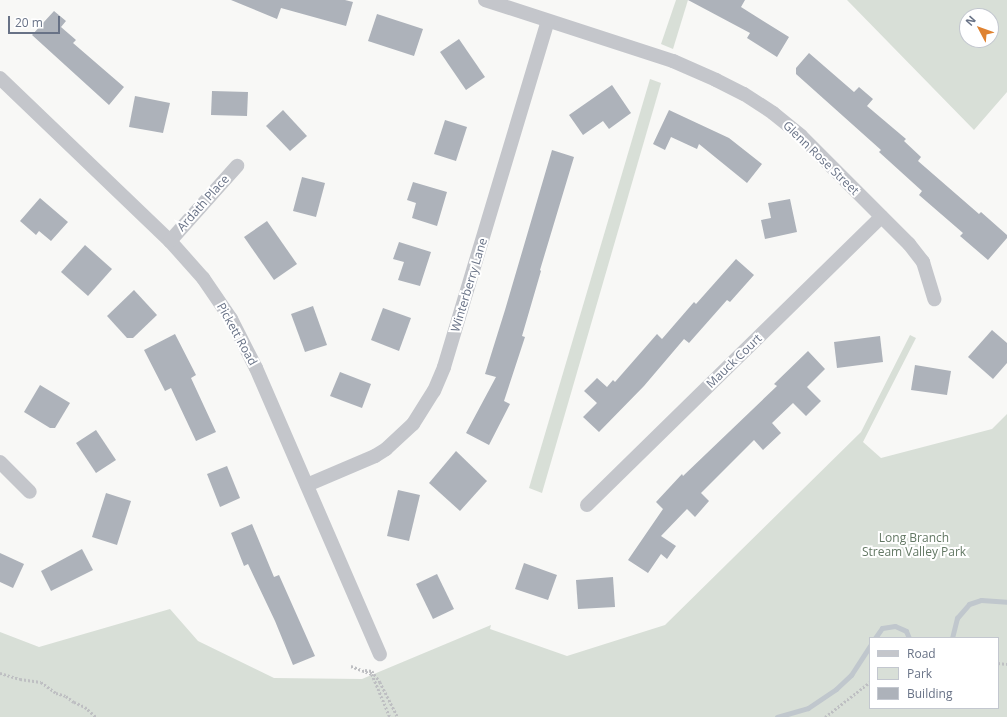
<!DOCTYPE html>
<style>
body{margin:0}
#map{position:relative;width:1007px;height:717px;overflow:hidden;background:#f8f8f6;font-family:"Open Sans",sans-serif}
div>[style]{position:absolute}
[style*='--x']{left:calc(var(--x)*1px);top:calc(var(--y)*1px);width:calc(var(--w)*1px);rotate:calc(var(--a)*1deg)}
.green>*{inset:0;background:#d8dfd7}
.stream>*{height:5px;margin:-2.5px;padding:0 2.5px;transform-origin:2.5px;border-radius:2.5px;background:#c0c7cd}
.building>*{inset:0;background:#adb2ba}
.path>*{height:2.5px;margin-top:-1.25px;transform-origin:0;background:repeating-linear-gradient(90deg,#bebfc2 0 2px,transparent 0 4px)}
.minor>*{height:14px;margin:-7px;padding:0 7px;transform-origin:7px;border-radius:7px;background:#c4c6cb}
span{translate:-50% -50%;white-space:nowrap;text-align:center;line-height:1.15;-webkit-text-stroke:4px #fff;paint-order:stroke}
.street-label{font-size:12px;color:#687286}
.park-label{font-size:12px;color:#637864}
.legend{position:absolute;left:869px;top:637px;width:130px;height:72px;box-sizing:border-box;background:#fff;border:1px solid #c3c7cf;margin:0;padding:5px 7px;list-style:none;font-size:12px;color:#687286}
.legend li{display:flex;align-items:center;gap:8px;height:20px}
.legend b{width:20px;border:1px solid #c3c7cf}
.north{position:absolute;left:959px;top:8px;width:40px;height:40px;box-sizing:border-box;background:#fff;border:1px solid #c3c7cf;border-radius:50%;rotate:311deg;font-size:11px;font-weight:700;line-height:16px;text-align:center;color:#687286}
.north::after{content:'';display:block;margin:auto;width:14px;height:18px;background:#df8230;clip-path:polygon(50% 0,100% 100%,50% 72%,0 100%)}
.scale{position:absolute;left:8px;top:16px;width:52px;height:18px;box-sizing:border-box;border:2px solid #687286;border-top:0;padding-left:5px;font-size:12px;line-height:14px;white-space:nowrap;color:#687286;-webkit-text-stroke:3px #fff;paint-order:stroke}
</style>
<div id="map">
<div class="green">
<i style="clip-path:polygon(676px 0,688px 0,673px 49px,661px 44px)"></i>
<i style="clip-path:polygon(evenodd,847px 0,1007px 0,1007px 92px,974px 130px,847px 0,967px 16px,991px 16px,991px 40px,967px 40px,967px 16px)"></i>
<i style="clip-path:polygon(650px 79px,661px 83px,542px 493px,529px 488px)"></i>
<i style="clip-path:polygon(evenodd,910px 335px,916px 338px,863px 442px,881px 458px,992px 429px,1007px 414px,1007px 717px,0 717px,0 632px,39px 647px,170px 609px,198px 641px,274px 678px,362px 679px,491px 625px,490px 629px,567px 656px,665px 625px,861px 432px,910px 335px,870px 638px,998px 638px,998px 708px,870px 708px,870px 638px)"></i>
</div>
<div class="stream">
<i style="--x:875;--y:638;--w:12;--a:-55"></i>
<i style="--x:882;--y:628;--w:13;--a:-9"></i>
<i style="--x:895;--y:626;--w:12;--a:24"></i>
<i style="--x:906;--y:631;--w:8;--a:67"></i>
<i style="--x:952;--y:638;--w:21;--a:-76"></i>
<i style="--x:957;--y:618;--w:18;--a:-49"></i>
<i style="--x:969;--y:604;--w:13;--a:-18"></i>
<i style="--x:981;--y:600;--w:26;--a:4"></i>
<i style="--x:777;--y:717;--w:32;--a:-16"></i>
<i style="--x:808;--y:708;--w:34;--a:-34"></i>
<i style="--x:836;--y:689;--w:21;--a:-43"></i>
<i style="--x:851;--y:675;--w:35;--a:-57"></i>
</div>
<div class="building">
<i style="clip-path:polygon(231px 0,345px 0,353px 2px,346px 26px,281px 8px,277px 19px)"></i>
<i style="clip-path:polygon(688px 0,745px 0,741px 7px,789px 37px,777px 57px,747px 38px,750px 33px)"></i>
<i style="clip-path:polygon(54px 11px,66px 21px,61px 27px,76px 40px,73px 43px,124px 87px,109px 105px,32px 35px)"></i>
<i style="clip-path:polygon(377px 14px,423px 29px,414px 56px,368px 41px)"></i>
<i style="clip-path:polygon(459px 39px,485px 77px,466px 90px,440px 52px)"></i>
<i style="clip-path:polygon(809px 53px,854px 92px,859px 87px,873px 99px,867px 106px,906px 139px,904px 141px,921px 157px,918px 161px,979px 214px,981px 212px,1007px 235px,1007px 238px,988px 260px,960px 236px,963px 233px,919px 195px,922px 191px,879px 152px,881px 150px,796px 74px,796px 68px)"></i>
<i style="clip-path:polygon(612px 85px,631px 113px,609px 129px,603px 121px,583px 135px,569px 115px)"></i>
<i style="clip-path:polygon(212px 91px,248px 92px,247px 116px,211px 115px)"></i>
<i style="clip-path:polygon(135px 96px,170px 103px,163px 133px,129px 127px)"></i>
<i style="clip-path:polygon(283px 110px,307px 136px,290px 151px,266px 126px)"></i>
<i style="clip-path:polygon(669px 110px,729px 138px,762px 164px,747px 183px,699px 144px,697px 149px,671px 137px,665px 150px,653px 144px)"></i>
<i style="clip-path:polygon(445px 120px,467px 127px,456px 161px,434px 154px)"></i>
<i style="clip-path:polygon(552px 150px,574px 157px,540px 270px,541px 271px,522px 336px,525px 337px,504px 401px,510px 404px,489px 445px,466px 433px,496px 377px,485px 374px,505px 310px)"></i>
<i style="clip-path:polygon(302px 177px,325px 183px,316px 217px,293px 211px)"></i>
<i style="clip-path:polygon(413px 182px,447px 192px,437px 226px,412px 218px,416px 203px,407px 200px)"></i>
<i style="clip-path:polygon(40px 198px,68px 222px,51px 241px,39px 231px,36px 235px,20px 221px)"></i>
<i style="clip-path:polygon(790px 199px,797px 232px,765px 239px,761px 220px,771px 218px,768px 203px)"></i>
<i style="clip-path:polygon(267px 221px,297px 264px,274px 280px,244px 237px)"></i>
<i style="clip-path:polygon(399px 242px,431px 252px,420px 286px,398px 280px,404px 262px,393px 259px)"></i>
<i style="clip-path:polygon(85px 245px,112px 269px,88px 296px,61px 272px)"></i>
<i style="clip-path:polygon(736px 259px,754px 275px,730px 302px,727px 300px,689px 343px,684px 339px,644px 386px,599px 432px,583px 417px,597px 403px,584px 391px,597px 378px,607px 387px,613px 380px,615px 382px,657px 334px,662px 339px,694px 302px,696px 304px)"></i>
<i style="clip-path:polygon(134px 290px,157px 315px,133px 338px,127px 338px,107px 316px)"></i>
<i style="clip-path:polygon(313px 306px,327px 345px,305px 352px,291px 314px)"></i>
<i style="clip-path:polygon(383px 308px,411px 318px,399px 351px,371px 340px)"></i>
<i style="clip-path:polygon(992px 330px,1007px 343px,1007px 363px,993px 379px,968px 357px)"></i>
<i style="clip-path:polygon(175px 334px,196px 375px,191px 378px,216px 432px,196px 441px,171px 388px,165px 391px,144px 350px)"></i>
<i style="clip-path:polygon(880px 336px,883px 362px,837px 368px,834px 342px)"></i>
<i style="clip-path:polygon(808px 351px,825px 369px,807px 387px,821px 401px,806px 416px,793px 403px,772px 423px,781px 433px,763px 450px,754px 440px,701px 493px,709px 501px,695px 517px,687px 509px,661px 536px,676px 546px,667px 559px,661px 554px,648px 573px,628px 560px,663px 509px,656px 502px,682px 474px,683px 476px,777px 386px,774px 384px)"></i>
<i style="clip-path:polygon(915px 365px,951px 371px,947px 395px,911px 390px)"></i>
<i style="clip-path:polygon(340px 372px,371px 384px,362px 408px,330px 396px)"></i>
<i style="clip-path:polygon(40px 385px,70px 403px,55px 428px,50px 428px,24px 412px)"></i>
<i style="clip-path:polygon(96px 430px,116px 460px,96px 473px,76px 443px)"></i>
<i style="clip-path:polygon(456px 451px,487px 481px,460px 511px,429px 483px)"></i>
<i style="clip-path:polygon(227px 466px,240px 498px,220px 507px,207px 474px)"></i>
<i style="clip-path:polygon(398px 490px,420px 495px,409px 541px,387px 536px)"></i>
<i style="clip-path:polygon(106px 493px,131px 501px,117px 545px,92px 537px)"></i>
<i style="clip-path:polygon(252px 524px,274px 577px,279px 575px,315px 656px,293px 665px,275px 621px,248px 564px,244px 566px,231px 533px)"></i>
<i style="clip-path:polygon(82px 549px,93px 570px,51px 591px,41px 571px)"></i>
<i style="clip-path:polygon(0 553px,24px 564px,13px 588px,0 582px)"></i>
<i style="clip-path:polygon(524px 563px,557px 575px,548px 600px,515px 589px)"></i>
<i style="clip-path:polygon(437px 574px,454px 609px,433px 619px,416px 584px)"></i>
<i style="clip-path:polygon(613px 577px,615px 607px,578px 609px,576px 580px)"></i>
</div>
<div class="path">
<i style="--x:998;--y:663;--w:9;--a:6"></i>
<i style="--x:351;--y:666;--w:22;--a:21"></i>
<i style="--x:372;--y:674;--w:47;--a:67.3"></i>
<i style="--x:365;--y:670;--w:7;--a:8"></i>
<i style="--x:372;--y:671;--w:14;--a:54"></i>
<i style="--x:380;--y:682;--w:39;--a:63"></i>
<i style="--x:0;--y:673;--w:21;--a:17"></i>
<i style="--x:20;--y:679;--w:21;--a:8"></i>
<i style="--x:41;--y:682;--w:19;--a:36"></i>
<i style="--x:56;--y:693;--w:10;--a:17"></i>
<i style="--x:66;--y:696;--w:10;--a:37"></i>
<i style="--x:74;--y:702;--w:12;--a:24"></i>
<i style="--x:85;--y:707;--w:15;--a:42"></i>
<i style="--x:825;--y:717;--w:57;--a:-37.9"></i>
</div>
<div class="minor">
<i style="--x:485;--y:0;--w:198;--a:18"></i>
<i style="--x:673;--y:61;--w:47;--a:23.8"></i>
<i style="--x:716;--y:80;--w:31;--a:27"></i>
<i style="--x:744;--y:94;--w:35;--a:33"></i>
<i style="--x:773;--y:113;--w:36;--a:39"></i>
<i style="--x:801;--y:136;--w:153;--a:45"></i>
<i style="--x:909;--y:244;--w:23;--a:52"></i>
<i style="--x:923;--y:262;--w:39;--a:73"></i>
<i style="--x:0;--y:78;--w:236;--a:43.8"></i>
<i style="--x:170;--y:241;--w:50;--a:48.3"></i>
<i style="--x:203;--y:278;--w:50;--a:55.7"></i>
<i style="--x:231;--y:319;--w:55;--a:63"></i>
<i style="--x:256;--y:368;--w:312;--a:66.6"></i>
<i style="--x:170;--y:241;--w:101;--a:-48.2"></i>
<i style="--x:0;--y:462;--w:42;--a:45"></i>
<i style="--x:307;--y:485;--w:74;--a:-23.1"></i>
<i style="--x:375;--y:456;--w:13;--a:-32"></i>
<i style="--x:386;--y:449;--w:37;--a:-43"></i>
<i style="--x:413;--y:424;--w:39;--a:-58"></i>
<i style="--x:434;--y:391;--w:26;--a:-67"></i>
<i style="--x:444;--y:367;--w:361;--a:-73.3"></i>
<i style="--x:587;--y:505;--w:412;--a:-44.4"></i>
</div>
<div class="street-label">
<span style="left:821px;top:158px;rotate:44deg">Glenn Rose Street</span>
<span style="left:203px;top:203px;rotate:-48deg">Ardath Place</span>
<span style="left:469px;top:285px;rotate:-73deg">Winterberry Lane</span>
<span style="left:237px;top:334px;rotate:61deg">Pickett Road</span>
<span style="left:734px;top:361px;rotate:-44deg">Mauck Court</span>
</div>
<div class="park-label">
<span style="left:914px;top:545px">Long Branch<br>Stream Valley Park</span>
</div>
<ul class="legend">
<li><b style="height:5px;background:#c4c6cb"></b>Road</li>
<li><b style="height:11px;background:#d8dfd7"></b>Park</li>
<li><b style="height:11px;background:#adb2ba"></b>Building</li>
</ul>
<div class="north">N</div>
<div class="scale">20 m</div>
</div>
